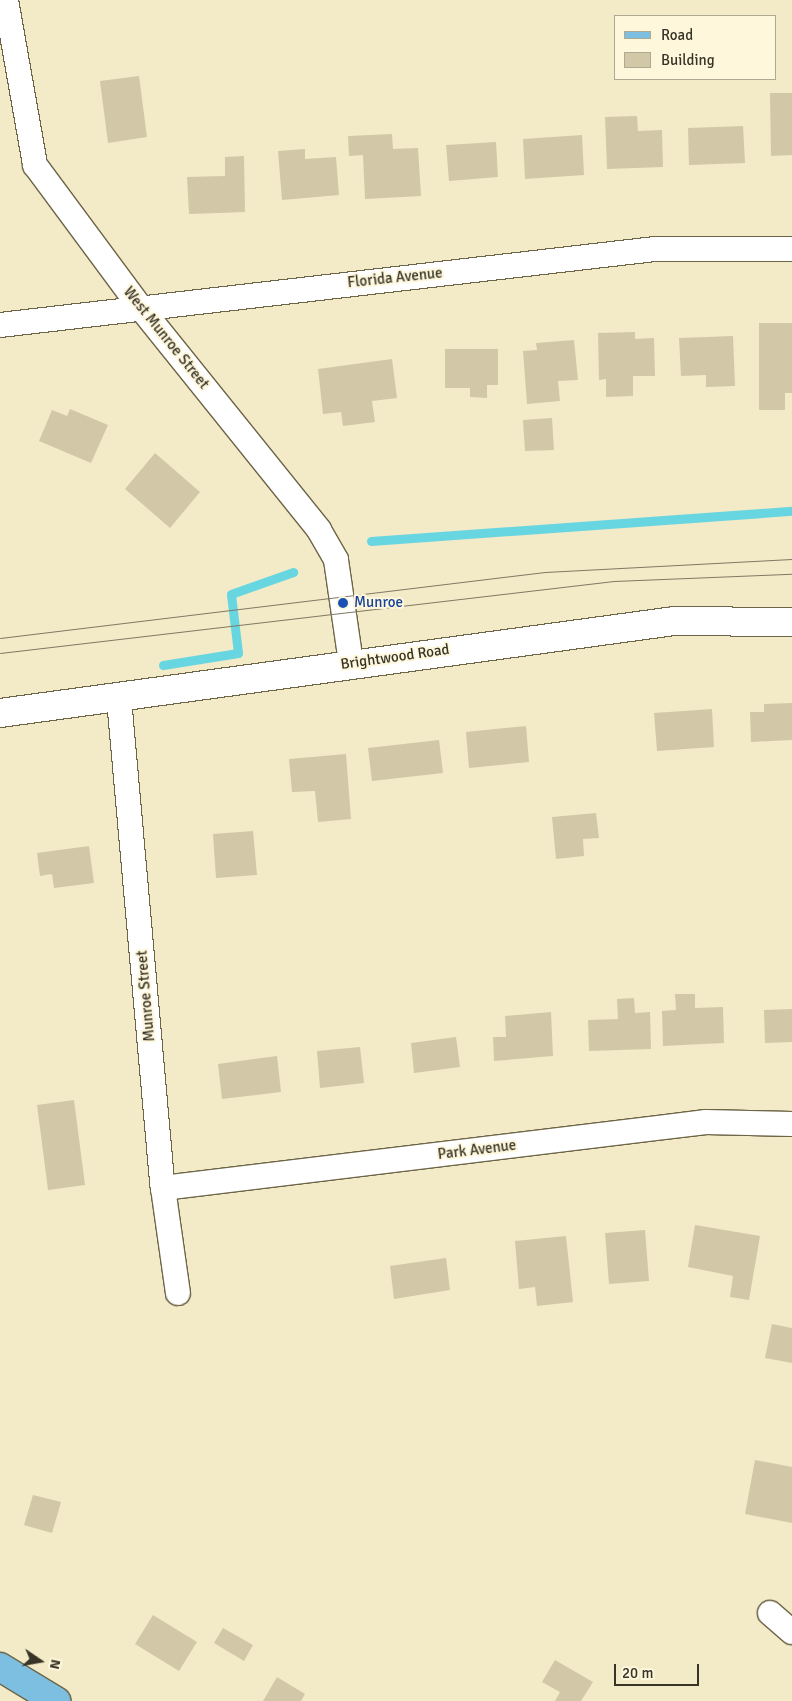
<!DOCTYPE html>
<style>
body{margin:0}
#map{position:relative;width:792px;height:1701px;overflow:hidden;background:#f3eac8;font-family:Signika,sans-serif}
div>[style]{position:absolute}
[style*='--x']{left:calc(var(--x)*1px);top:calc(var(--y)*1px);width:calc(var(--w)*1px);rotate:calc(var(--a)*1deg)}
.stream>*{height:9px;margin:-4.5px;padding:0 4.5px;transform-origin:4.5px;border-radius:4.5px;background:#68d6e0}
.building>*{inset:0;background:#d2c8a7}
.roads{filter:drop-shadow(1px 0 #6d6547) drop-shadow(-1px 0 #6d6547) drop-shadow(0 1px #6d6547) drop-shadow(0 -1px #6d6547)}
.street>*{height:24px;margin:-12px;padding:0 12px;transform-origin:12px;border-radius:12px;background:#fff}
.secondary>*{height:28px;margin:-14px;padding:0 14px;transform-origin:14px;border-radius:14px;background:#fff}
.primary>*{height:28px;margin:-14px;padding:0 14px;transform-origin:14px;border-radius:14px;background:#7cbfe1}
.tram>*{height:1px;margin:-0.5px;padding:0 0.5px;transform-origin:0.5px;border-radius:0.5px;background:#7f7964}
.dots>*{width:14px;height:14px;translate:-50% -50%;box-sizing:border-box;border:2px solid #fef7dc;border-radius:50%}
span{translate:-50% -50%;white-space:nowrap;text-align:center;line-height:1.15;-webkit-text-stroke:4px #fef7dc;paint-order:stroke}
.street-label{font-size:15px;color:#373326}
.transit-label{font-size:15px;color:#164399}
.left{translate:0 -50%;text-align:left}
.legend{position:absolute;left:614px;top:15px;width:162px;height:65px;box-sizing:border-box;background:#fef7dc;border:1px solid #aea993;margin:0;padding:6px 9px;list-style:none;font-size:15px;color:#373326}
.legend li{display:flex;align-items:center;gap:10px;height:25px}
.legend b{width:25px;border:1px solid #aea993}
.north{position:absolute;left:15px;top:1636px;width:50px;height:50px;-webkit-text-stroke:4px #fef7dc;paint-order:stroke;rotate:102deg;font-size:14px;font-weight:700;line-height:20px;text-align:center;color:#373326}
.north::after{content:'';display:block;margin:auto;width:18px;height:22px;background:#373326;clip-path:polygon(50% 0,100% 100%,50% 72%,0 100%)}
.scale{position:absolute;left:614px;top:1664px;width:85px;height:22px;box-sizing:border-box;border:2px solid #373326;border-top:0;padding-left:6px;font-size:15px;line-height:18px;white-space:nowrap;color:#373326;-webkit-text-stroke:4px #fef7dc;paint-order:stroke}
</style>
<div id="map">
<div class="stream">
<i style="--x:371;--y:541;--w:422;--a:-4.1"></i>
<i style="--x:163;--y:665;--w:76;--a:-9.1"></i>
<i style="--x:238;--y:653;--w:59;--a:-96.8"></i>
<i style="--x:231;--y:594;--w:66;--a:-19.5"></i>
</div>
<div class="building">
<i style="clip-path:polygon(139px 76px,147px 137px,108px 143px,100px 81px)"></i>
<i style="clip-path:polygon(770px 93px,792px 93px,792px 155px,771px 156px)"></i>
<i style="clip-path:polygon(637px 116px,638px 131px,662px 130px,663px 167px,607px 169px,605px 117px)"></i>
<i style="clip-path:polygon(743px 126px,745px 163px,689px 165px,688px 128px)"></i>
<i style="clip-path:polygon(392px 134px,393px 149px,418px 148px,421px 196px,365px 199px,363px 155px,349px 156px,348px 136px)"></i>
<i style="clip-path:polygon(582px 135px,584px 175px,525px 179px,523px 139px)"></i>
<i style="clip-path:polygon(496px 142px,498px 177px,449px 181px,446px 145px)"></i>
<i style="clip-path:polygon(305px 149px,305px 159px,336px 157px,339px 195px,282px 200px,278px 151px)"></i>
<i style="clip-path:polygon(244px 156px,245px 212px,189px 214px,187px 177px,225px 176px,225px 157px)"></i>
<i style="clip-path:polygon(759px 323px,792px 323px,792px 393px,785px 393px,785px 410px,759px 410px)"></i>
<i style="clip-path:polygon(635px 332px,635px 339px,654px 338px,655px 376px,633px 376px,633px 396px,606px 397px,606px 379px,599px 380px,598px 333px)"></i>
<i style="clip-path:polygon(733px 336px,735px 386px,706px 387px,706px 375px,681px 376px,679px 338px)"></i>
<i style="clip-path:polygon(574px 340px,578px 380px,558px 381px,560px 401px,527px 404px,523px 351px,537px 350px,536px 343px)"></i>
<i style="clip-path:polygon(445px 349px,498px 349px,498px 385px,487px 385px,487px 398px,470px 397px,470px 388px,445px 388px)"></i>
<i style="clip-path:polygon(392px 359px,397px 398px,372px 401px,375px 422px,343px 426px,341px 412px,323px 414px,318px 369px)"></i>
<i style="clip-path:polygon(70px 409px,108px 425px,91px 463px,39px 441px,52px 410px,67px 416px)"></i>
<i style="clip-path:polygon(552px 418px,554px 450px,525px 451px,523px 420px)"></i>
<i style="clip-path:polygon(155px 453px,200px 492px,170px 528px,125px 489px)"></i>
<i style="clip-path:polygon(792px 703px,792px 740px,751px 742px,750px 712px,764px 712px,764px 704px)"></i>
<i style="clip-path:polygon(712px 709px,714px 747px,657px 751px,654px 713px)"></i>
<i style="clip-path:polygon(526px 726px,529px 762px,469px 768px,466px 732px)"></i>
<i style="clip-path:polygon(439px 740px,443px 773px,372px 781px,368px 748px)"></i>
<i style="clip-path:polygon(346px 754px,351px 819px,318px 822px,315px 791px,292px 792px,289px 759px)"></i>
<i style="clip-path:polygon(596px 813px,599px 838px,583px 839px,584px 856px,556px 859px,552px 817px)"></i>
<i style="clip-path:polygon(253px 831px,257px 875px,216px 878px,213px 834px)"></i>
<i style="clip-path:polygon(89px 846px,94px 883px,54px 888px,52px 874px,40px 876px,37px 853px)"></i>
<i style="clip-path:polygon(675px 994px,695px 994px,695px 1008px,723px 1007px,724px 1043px,663px 1046px,662px 1011px,676px 1010px)"></i>
<i style="clip-path:polygon(634px 998px,635px 1013px,650px 1012px,651px 1049px,589px 1051px,588px 1020px,618px 1019px,617px 999px)"></i>
<i style="clip-path:polygon(792px 1009px,792px 1042px,765px 1043px,764px 1010px)"></i>
<i style="clip-path:polygon(551px 1012px,553px 1056px,494px 1061px,493px 1037px,506px 1037px,505px 1016px)"></i>
<i style="clip-path:polygon(456px 1037px,460px 1067px,414px 1073px,411px 1043px)"></i>
<i style="clip-path:polygon(360px 1047px,364px 1083px,320px 1088px,317px 1051px)"></i>
<i style="clip-path:polygon(277px 1056px,281px 1092px,222px 1099px,218px 1064px)"></i>
<i style="clip-path:polygon(74px 1100px,85px 1185px,48px 1190px,37px 1105px)"></i>
<i style="clip-path:polygon(695px 1225px,760px 1236px,749px 1300px,730px 1297px,733px 1276px,688px 1267px)"></i>
<i style="clip-path:polygon(645px 1230px,649px 1281px,609px 1284px,605px 1233px)"></i>
<i style="clip-path:polygon(566px 1236px,573px 1302px,537px 1306px,535px 1287px,519px 1289px,515px 1241px)"></i>
<i style="clip-path:polygon(446px 1258px,450px 1290px,394px 1299px,390px 1266px)"></i>
<i style="clip-path:polygon(772px 1324px,792px 1328px,792px 1363px,765px 1358px)"></i>
<i style="clip-path:polygon(755px 1460px,792px 1467px,792px 1523px,745px 1514px)"></i>
<i style="clip-path:polygon(33px 1495px,61px 1502px,52px 1533px,24px 1525px)"></i>
<i style="clip-path:polygon(153px 1615px,197px 1642px,179px 1671px,135px 1644px)"></i>
<i style="clip-path:polygon(223px 1628px,253px 1645px,244px 1661px,214px 1643px)"></i>
<i style="clip-path:polygon(555px 1660px,593px 1682px,581px 1701px,555px 1701px,560px 1692px,542px 1682px)"></i>
<i style="clip-path:polygon(277px 1677px,305px 1694px,301px 1701px,263px 1701px)"></i>
</div>
<div class="roads">
<div class="street">
<i style="--x:6;--y:0;--w:168;--a:80"></i>
<i style="--x:35;--y:165;--w:177;--a:53.5"></i>
<i style="--x:140;--y:307;--w:286;--a:51.2"></i>
<i style="--x:319;--y:530;--w:34;--a:60"></i>
<i style="--x:336;--y:560;--w:104;--a:81.7"></i>
<i style="--x:0;--y:325;--w:659;--a:-6.62"></i>
<i style="--x:655;--y:249;--w:137;--a:0"></i>
<i style="--x:119;--y:699;--w:491;--a:84.9"></i>
<i style="--x:163;--y:1188;--w:106;--a:81.9"></i>
<i style="--x:163;--y:1188;--w:547;--a:-6.93"></i>
<i style="--x:706;--y:1122;--w:86;--a:1.3"></i>
<i style="--x:770;--y:1613;--w:29;--a:41"></i>
</div>
<div class="secondary">
<i style="--x:0;--y:713;--w:680;--a:-7.77"></i>
<i style="--x:674;--y:621;--w:118;--a:0.5"></i>
</div>
<div class="primary">
<i style="--x:0;--y:1667;--w:66;--a:31.3"></i>
</div>
</div>
<div class="tram">
<i style="--x:0;--y:638;--w:549;--a:-6.9"></i>
<i style="--x:545;--y:572;--w:247;--a:-3"></i>
<i style="--x:0;--y:653;--w:618;--a:-6.69"></i>
<i style="--x:614;--y:581;--w:178;--a:-2.3"></i>
</div>
<div class="dots">
<i style="left:343px;top:603px;background:#1a4fb4"></i>
</div>
<div class="street-label">
<span style="left:395px;top:278px;rotate:-6deg">Florida Avenue</span>
<span style="left:166px;top:338px;rotate:51deg">West Munroe Street</span>
<span style="left:395px;top:657px;rotate:-8deg">Brightwood Road</span>
<span style="left:146px;top:996px;rotate:-95deg">Munroe Street</span>
<span style="left:477px;top:1150px;rotate:-7deg">Park Avenue</span>
</div>
<div class="transit-label">
<span class="left" style="left:354px;top:603px">Munroe</span>
</div>
<ul class="legend">
<li><b style="height:6px;background:#7cbfe1"></b>Road</li>
<li><b style="height:14px;background:#d2c8a7"></b>Building</li>
</ul>
<div class="north">N</div>
<div class="scale">20 m</div>
</div>
